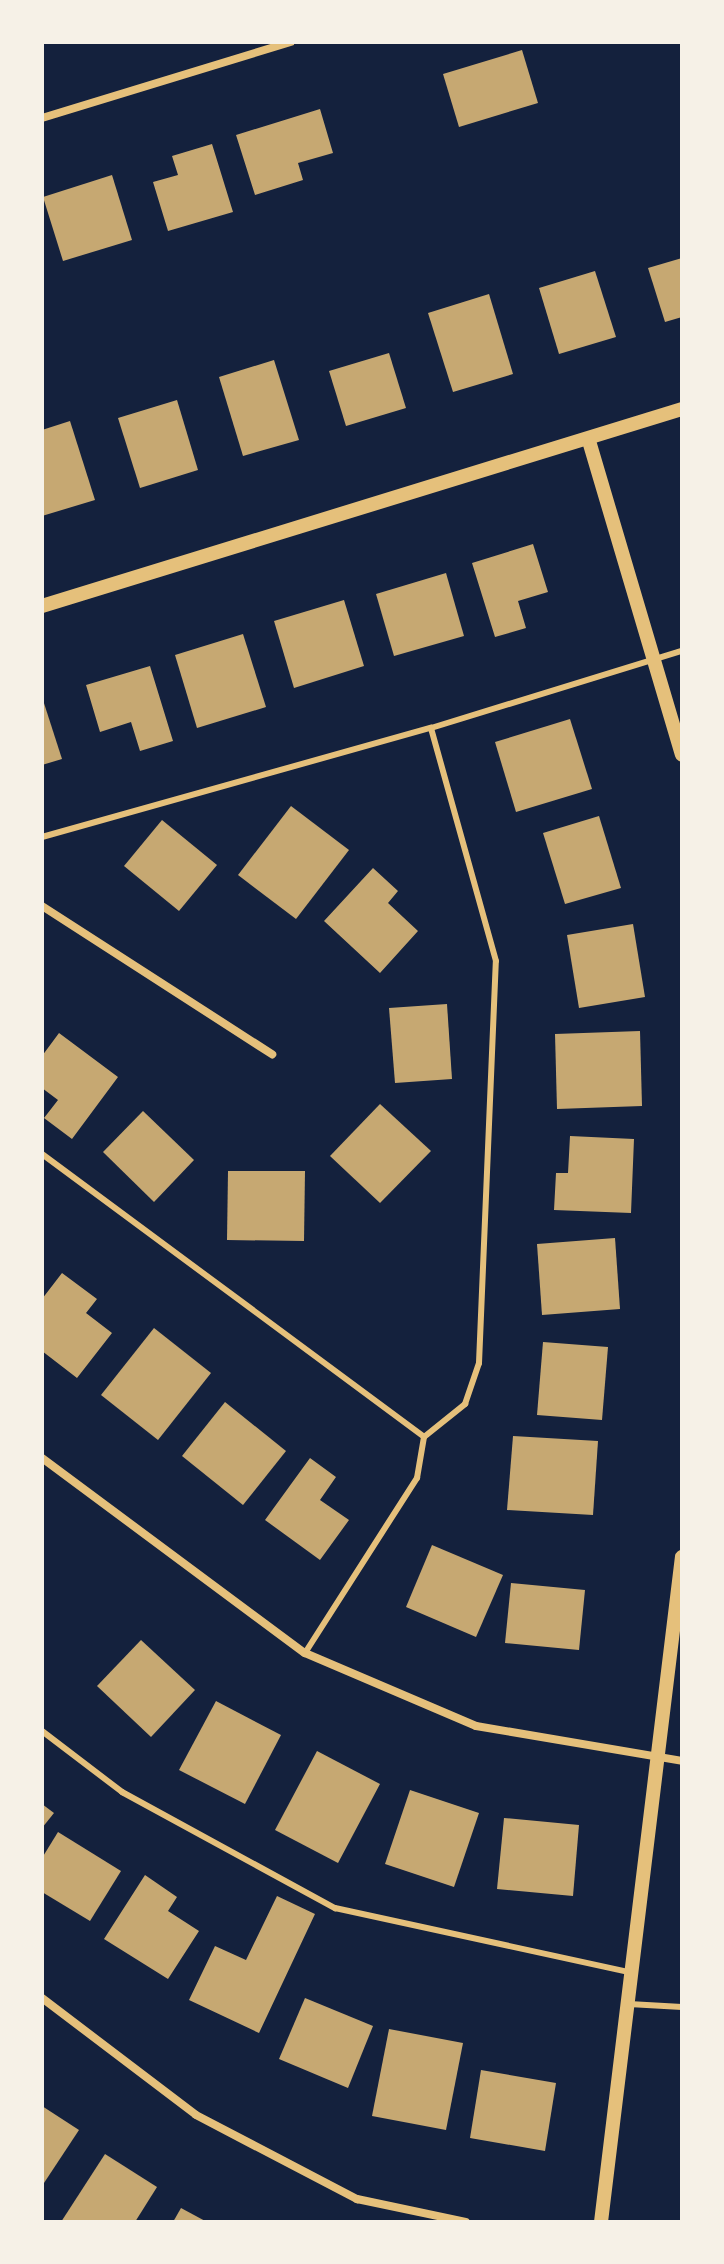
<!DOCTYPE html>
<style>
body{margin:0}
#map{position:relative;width:724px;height:2264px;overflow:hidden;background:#14213d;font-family:"DM Sans",sans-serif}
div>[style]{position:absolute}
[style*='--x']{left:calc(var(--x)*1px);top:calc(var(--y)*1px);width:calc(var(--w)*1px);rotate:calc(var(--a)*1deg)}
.building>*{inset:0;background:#c6a872}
.service>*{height:6px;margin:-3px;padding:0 3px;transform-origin:3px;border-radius:3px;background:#e5c07b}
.minor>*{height:8px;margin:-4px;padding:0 4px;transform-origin:4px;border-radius:4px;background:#e5c07b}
.tertiary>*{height:14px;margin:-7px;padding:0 7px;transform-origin:7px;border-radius:7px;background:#e5c07b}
span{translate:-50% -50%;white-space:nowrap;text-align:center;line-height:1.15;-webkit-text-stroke:8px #f6f1e7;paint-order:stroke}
.frame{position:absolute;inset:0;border:44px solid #f6f1e7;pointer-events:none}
</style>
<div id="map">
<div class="building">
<i style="clip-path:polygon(522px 50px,538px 103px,459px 127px,443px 74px)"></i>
<i style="clip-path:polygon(320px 109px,333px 153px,298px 163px,303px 180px,255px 195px,236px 135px)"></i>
<i style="clip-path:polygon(212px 144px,233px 212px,168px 231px,153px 182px,178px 175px,172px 156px)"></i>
<i style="clip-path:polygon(112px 175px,132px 240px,63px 261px,43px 197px)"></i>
<i style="clip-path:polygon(682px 258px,682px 317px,665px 322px,648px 268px)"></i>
<i style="clip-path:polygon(595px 271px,616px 337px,559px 354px,539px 288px)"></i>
<i style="clip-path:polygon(489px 294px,513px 374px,453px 392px,428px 313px)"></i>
<i style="clip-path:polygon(389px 353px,406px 408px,346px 426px,329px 371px)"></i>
<i style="clip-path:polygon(274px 360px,299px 440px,243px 456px,219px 377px)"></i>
<i style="clip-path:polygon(177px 400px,198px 470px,140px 488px,118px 418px)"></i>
<i style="clip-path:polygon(70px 421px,95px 500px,42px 516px,42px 430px)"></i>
<i style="clip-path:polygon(533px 544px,548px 592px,518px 601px,526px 628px,495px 637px,472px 563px)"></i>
<i style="clip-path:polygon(446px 573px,464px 636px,394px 656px,376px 594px)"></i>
<i style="clip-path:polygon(344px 600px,364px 666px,294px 688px,274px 621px)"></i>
<i style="clip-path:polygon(243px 634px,266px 707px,197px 728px,175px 655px)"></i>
<i style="clip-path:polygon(150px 666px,173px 741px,140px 751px,131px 722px,100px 732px,86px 685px)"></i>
<i style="clip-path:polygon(42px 697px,62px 759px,42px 765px)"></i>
<i style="clip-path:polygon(570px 719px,592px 789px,516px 812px,495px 742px)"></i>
<i style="clip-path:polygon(291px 806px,349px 850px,296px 919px,238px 875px)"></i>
<i style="clip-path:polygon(599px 816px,621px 888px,565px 904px,543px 833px)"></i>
<i style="clip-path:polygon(162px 820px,217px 865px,179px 911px,124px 866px)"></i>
<i style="clip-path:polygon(373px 868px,398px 891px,388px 903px,418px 931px,380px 973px,324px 921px)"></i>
<i style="clip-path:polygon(633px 924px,645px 997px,579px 1008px,567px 935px)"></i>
<i style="clip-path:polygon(447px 1004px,452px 1079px,395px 1083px,389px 1008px)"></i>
<i style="clip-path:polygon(640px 1031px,642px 1106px,557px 1109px,555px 1034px)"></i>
<i style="clip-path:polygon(59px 1033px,118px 1077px,72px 1139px,44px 1118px,58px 1100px,42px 1088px,42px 1056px)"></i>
<i style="clip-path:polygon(380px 1104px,431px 1151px,380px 1203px,330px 1156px)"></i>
<i style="clip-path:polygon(143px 1111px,194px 1160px,154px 1202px,103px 1152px)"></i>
<i style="clip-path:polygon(570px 1136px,634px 1139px,631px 1213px,554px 1210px,556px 1173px,568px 1173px)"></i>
<i style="clip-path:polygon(228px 1171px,305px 1171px,304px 1241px,227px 1240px)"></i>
<i style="clip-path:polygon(615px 1238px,620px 1309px,542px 1315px,537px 1244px)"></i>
<i style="clip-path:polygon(62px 1273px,97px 1299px,86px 1313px,112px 1333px,77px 1378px,42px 1351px,42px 1299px)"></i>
<i style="clip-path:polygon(154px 1328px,211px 1373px,158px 1440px,101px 1395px)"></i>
<i style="clip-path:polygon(543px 1342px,608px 1347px,602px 1420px,537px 1415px)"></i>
<i style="clip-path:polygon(225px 1402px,286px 1451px,243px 1505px,182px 1456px)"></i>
<i style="clip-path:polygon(513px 1436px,598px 1441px,593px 1515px,507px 1510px)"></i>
<i style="clip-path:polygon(310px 1458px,336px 1477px,320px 1500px,349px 1520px,320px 1560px,265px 1520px)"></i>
<i style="clip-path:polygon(432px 1545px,503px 1575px,476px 1637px,406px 1607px)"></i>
<i style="clip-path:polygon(511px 1583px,585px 1590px,579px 1650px,505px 1643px)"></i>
<i style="clip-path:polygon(141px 1640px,195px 1690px,151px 1737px,97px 1686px)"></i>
<i style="clip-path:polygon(216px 1701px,281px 1735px,245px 1804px,179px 1770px)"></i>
<i style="clip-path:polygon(317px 1751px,380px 1784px,338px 1863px,275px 1830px)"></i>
<i style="clip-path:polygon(410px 1790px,479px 1813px,454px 1887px,385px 1864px)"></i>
<i style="clip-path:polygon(42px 1804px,54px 1813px,42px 1828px)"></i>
<i style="clip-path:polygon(504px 1818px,579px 1825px,573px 1896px,497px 1889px)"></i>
<i style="clip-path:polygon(58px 1832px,121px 1871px,90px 1921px,42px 1892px,42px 1858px)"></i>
<i style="clip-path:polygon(145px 1875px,177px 1897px,168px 1911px,199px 1931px,168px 1979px,104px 1939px)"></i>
<i style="clip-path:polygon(277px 1896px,315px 1914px,259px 2033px,189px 2000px,215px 1946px,246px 1960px)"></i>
<i style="clip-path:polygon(305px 1998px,373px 2026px,348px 2088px,279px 2059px)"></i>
<i style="clip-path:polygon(389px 2029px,463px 2043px,446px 2130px,372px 2116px)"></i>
<i style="clip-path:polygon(481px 2070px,556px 2083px,545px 2151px,470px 2138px)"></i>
<i style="clip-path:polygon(42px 2106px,79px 2130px,42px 2186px)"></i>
<i style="clip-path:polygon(105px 2154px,157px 2187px,135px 2222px,61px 2222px)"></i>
<i style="clip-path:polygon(181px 2208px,207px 2222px,173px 2222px)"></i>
</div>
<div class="service">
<i style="--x:42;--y:837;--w:404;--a:-15.7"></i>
<i style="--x:42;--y:1154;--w:475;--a:36.5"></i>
<i style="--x:424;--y:1437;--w:53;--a:-38.8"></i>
<i style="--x:465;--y:1404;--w:43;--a:-71.1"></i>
<i style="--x:479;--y:1363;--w:402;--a:-87.6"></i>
<i style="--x:496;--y:961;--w:242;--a:-105.6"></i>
<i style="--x:431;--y:728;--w:263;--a:-17.1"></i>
<i style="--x:305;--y:1653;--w:208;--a:-57.4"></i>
<i style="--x:417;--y:1478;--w:42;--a:-80.3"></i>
<i style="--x:42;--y:1731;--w:101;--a:37.3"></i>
<i style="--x:122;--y:1792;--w:243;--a:28.6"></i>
<i style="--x:335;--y:1908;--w:301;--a:12.3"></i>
<i style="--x:629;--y:2004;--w:53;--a:3.2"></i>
</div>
<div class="minor">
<i style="--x:42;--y:118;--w:260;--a:-17"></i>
<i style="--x:42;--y:906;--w:274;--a:32.8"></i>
<i style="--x:42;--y:1458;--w:327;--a:36.6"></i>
<i style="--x:305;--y:1653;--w:186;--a:23.1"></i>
<i style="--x:476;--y:1726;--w:209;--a:9.6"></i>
<i style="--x:42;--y:1998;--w:193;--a:37.2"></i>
<i style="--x:196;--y:2115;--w:182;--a:27.6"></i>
<i style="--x:357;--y:2199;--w:111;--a:11.9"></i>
</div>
<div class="tertiary">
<i style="--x:589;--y:441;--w:327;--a:73.5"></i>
<i style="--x:42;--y:606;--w:670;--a:-17.11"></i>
<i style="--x:601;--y:2222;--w:670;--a:-83.06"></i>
</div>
<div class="frame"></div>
</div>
